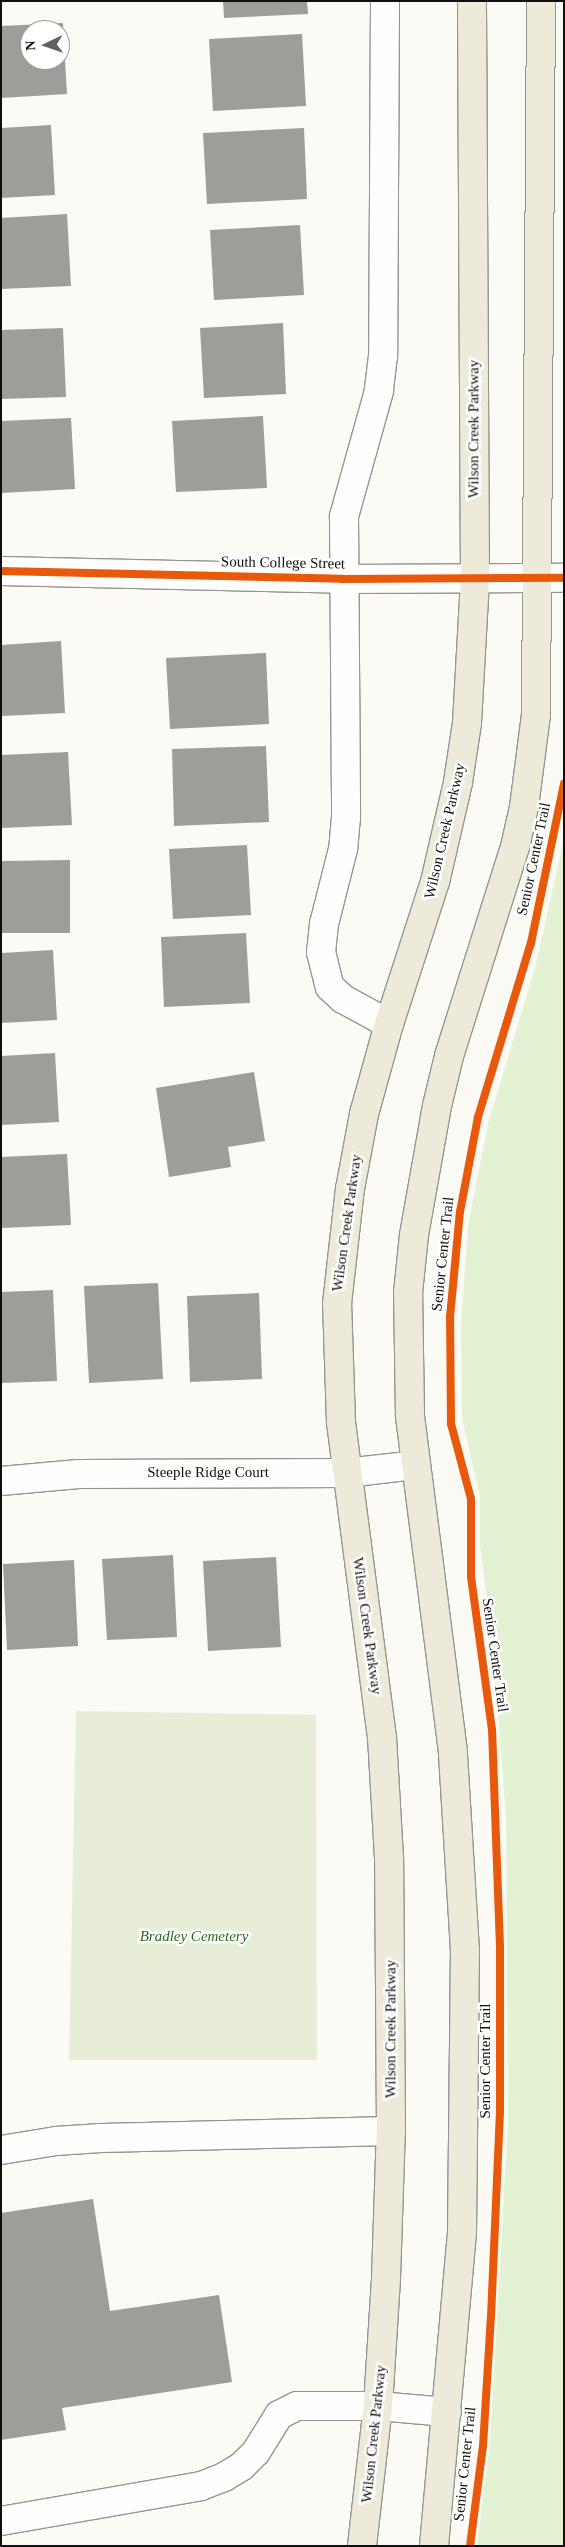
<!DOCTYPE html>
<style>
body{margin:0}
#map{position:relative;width:565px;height:2547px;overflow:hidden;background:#fcfaf4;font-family:Georgia,serif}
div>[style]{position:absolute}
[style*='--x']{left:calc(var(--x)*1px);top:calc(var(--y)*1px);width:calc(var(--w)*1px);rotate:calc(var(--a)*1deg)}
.green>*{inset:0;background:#e3f2d3}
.cemetery>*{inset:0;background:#e7edd7}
.building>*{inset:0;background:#9f9d99}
.roads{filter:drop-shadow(1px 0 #969592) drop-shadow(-1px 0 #969592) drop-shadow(0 1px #969592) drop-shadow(0 -1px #969592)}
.minor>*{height:28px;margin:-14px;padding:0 14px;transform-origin:14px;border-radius:14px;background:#fffefd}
.major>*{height:28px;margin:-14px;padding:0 14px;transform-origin:14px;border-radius:14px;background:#eeead9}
.cycleway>*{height:8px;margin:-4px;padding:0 4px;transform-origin:4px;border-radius:4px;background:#e8590c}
span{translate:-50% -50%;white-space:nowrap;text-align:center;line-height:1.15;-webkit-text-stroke:5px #fff;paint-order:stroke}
.street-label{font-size:15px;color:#0f0f0f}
.park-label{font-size:15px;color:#266b1b;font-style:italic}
.frame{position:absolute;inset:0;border:2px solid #0f0f0f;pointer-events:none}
.north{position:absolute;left:20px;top:20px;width:50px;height:50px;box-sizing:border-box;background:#fff;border:1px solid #9f9f9f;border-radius:50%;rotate:267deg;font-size:14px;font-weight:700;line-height:20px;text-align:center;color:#0f0f0f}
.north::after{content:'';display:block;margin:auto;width:18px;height:22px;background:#62615f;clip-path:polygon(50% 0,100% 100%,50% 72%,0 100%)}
</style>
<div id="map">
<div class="green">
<i style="clip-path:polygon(564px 839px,564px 2546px,477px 2546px,490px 2444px,508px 2123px,506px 1819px,494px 1659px,480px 1544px,480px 1496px,462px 1418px,461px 1325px,468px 1226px,488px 1124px,535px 968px)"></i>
</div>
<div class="cemetery">
<i style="clip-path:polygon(76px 1711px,316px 1715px,317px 2060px,69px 2060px)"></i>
</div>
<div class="building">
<i style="clip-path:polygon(223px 1px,307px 1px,308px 14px,224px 18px)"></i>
<i style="clip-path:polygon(evenodd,63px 23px,67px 94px,1px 98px,1px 26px,63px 23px,30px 30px,60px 30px,60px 60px,30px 60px,30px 30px)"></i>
<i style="clip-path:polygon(302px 34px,306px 106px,213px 111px,209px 39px)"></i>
<i style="clip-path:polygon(51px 125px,55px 195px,1px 198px,1px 128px)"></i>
<i style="clip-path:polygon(304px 128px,307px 199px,207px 204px,203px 133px)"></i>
<i style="clip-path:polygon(67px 214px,71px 286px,1px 289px,1px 218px)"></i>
<i style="clip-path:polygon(300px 225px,304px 295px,214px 300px,210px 230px)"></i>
<i style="clip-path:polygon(283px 323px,286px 394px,204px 398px,200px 328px)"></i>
<i style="clip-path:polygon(63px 328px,66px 397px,1px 399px,1px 330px)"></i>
<i style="clip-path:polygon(263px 416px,267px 488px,176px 492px,172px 421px)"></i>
<i style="clip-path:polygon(71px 418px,75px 489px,1px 493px,1px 421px)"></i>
<i style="clip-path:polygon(61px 641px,65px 713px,1px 716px,1px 645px)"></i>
<i style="clip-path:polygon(266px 653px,269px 724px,170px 729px,166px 658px)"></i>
<i style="clip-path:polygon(266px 746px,269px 822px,174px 826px,172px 749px)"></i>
<i style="clip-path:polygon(68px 752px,72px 825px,1px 828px,1px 755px)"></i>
<i style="clip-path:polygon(247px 845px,251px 915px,173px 919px,169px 849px)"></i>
<i style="clip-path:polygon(70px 860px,70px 933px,1px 933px,1px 861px)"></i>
<i style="clip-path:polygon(246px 933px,250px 1003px,164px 1007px,161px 937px)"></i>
<i style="clip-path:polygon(53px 950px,57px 1020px,1px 1023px,1px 953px)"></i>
<i style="clip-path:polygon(55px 1053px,59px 1122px,1px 1125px,1px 1056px)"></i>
<i style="clip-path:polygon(254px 1072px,265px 1141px,228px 1147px,231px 1167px,169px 1177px,156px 1088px)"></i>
<i style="clip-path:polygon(67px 1154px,71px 1225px,1px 1228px,1px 1157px)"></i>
<i style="clip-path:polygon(158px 1283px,163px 1379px,89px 1383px,84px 1286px)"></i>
<i style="clip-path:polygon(53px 1290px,57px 1381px,1px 1383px,1px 1292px)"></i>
<i style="clip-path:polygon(259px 1293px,262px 1379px,190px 1382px,187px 1296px)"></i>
<i style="clip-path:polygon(173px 1555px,177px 1637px,107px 1640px,102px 1559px)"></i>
<i style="clip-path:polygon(276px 1557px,281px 1647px,208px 1651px,203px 1561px)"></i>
<i style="clip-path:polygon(74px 1560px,78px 1646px,7px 1650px,3px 1564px)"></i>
<i style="clip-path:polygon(93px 2199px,110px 2311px,219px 2295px,232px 2382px,62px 2408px,66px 2430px,1px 2440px,1px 2213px)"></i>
</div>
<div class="roads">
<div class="minor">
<i style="--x:385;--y:1;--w:355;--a:90.3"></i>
<i style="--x:383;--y:356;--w:35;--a:97"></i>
<i style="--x:379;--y:391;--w:130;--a:105.6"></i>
<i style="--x:344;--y:516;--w:301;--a:89.6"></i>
<i style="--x:346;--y:817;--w:32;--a:95"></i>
<i style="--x:343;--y:849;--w:77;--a:104.2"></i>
<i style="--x:324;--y:924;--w:28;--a:96"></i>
<i style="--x:321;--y:952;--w:36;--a:76"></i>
<i style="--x:330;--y:987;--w:18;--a:43"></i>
<i style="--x:343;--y:999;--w:52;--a:28.5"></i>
<i style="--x:1;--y:571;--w:341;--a:1.3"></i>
<i style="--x:342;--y:579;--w:222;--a:-0.3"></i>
<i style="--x:1;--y:1481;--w:78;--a:-5.1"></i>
<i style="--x:79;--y:1474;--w:267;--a:-0.2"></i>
<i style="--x:346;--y:1473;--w:69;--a:-6.6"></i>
<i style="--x:1;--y:2150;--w:56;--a:-9.3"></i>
<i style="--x:56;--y:2141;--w:45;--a:-3.8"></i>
<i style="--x:101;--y:2138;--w:290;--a:-1.4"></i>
<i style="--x:1;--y:2521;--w:203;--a:-9.9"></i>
<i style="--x:201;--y:2486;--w:25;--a:-21"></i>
<i style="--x:224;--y:2477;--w:21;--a:-31"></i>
<i style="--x:242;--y:2466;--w:20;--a:-45"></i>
<i style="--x:256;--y:2452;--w:44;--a:-58.1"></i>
<i style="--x:279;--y:2415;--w:20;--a:-27"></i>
<i style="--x:297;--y:2406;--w:81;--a:0"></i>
<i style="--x:378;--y:2406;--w:69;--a:5"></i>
</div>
<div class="major">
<i style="--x:362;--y:2546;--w:141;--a:-83.5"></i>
<i style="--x:378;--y:2406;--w:128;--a:-86.4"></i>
<i style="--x:386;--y:2278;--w:147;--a:-88.1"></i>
<i style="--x:391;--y:2131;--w:273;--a:-90.4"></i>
<i style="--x:389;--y:1858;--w:120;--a:-93.3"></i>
<i style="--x:382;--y:1738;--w:319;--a:-97.4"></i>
<i style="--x:341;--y:1422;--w:118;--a:-91.9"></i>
<i style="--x:337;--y:1304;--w:116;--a:-83.6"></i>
<i style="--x:350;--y:1189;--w:76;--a:-79.4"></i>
<i style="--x:364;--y:1114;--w:93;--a:-74.5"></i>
<i style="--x:389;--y:1024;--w:149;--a:-72.1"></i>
<i style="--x:435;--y:882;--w:103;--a:-77"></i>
<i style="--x:458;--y:782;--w:60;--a:-81.3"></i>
<i style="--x:467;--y:723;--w:144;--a:-86.8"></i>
<i style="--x:475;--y:579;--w:578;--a:-90.3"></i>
<i style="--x:434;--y:2546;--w:314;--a:-84.9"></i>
<i style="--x:462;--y:2233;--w:282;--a:-89.4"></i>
<i style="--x:465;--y:1951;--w:199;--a:-93.5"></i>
<i style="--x:453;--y:1752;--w:340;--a:-97.3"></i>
<i style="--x:410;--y:1415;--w:122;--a:-90.9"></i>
<i style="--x:408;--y:1293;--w:58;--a:-84.1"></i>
<i style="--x:414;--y:1235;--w:131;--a:-79.9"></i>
<i style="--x:437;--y:1106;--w:51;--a:-76.5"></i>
<i style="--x:449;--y:1056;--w:219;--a:-72.5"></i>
<i style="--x:515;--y:847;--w:41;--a:-77.3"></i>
<i style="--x:524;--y:807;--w:93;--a:-82.6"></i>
<i style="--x:536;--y:715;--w:714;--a:-89.6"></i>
</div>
</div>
<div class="cycleway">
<i style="--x:1;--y:571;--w:341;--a:1.3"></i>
<i style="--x:342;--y:579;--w:222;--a:-0.3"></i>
<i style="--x:470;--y:2546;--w:101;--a:-82.6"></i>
<i style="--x:483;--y:2446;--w:129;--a:-86.5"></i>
<i style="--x:491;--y:2317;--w:204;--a:-87.5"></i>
<i style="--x:500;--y:2113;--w:166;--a:-90"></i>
<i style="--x:500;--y:1947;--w:217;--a:-92.1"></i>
<i style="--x:492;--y:1730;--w:155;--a:-97.8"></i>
<i style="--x:471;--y:1576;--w:77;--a:-90"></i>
<i style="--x:471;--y:1499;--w:78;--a:-104.9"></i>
<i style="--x:451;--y:1424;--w:107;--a:-90.5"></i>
<i style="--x:450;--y:1317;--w:105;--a:-84.6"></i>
<i style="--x:460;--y:1212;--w:97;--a:-79.3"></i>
<i style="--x:478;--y:1117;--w:182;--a:-73.1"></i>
<i style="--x:531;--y:943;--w:163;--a:-78.3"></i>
</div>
<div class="street-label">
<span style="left:474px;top:429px;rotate:-90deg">Wilson Creek Parkway</span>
<span style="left:283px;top:563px;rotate:1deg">South College Street</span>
<span style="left:445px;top:831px;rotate:-77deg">Wilson Creek Parkway</span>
<span style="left:534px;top:859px;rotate:-78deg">Senior Center Trail</span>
<span style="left:347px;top:1223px;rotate:-82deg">Wilson Creek Parkway</span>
<span style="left:443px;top:1254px;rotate:-84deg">Senior Center Trail</span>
<span style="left:208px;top:1473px">Steeple Ridge Court</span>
<span style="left:367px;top:1626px;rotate:82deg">Wilson Creek Parkway</span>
<span style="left:495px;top:1655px;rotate:82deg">Senior Center Trail</span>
<span style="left:391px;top:2029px;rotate:-90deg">Wilson Creek Parkway</span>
<span style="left:486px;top:2061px;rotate:-90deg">Senior Center Trail</span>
<span style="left:374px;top:2434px;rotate:-84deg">Wilson Creek Parkway</span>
<span style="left:465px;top:2464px;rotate:-84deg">Senior Center Trail</span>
</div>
<div class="park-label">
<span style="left:194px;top:1937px">Bradley Cemetery</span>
</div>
<div class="frame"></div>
<div class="north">N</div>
</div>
